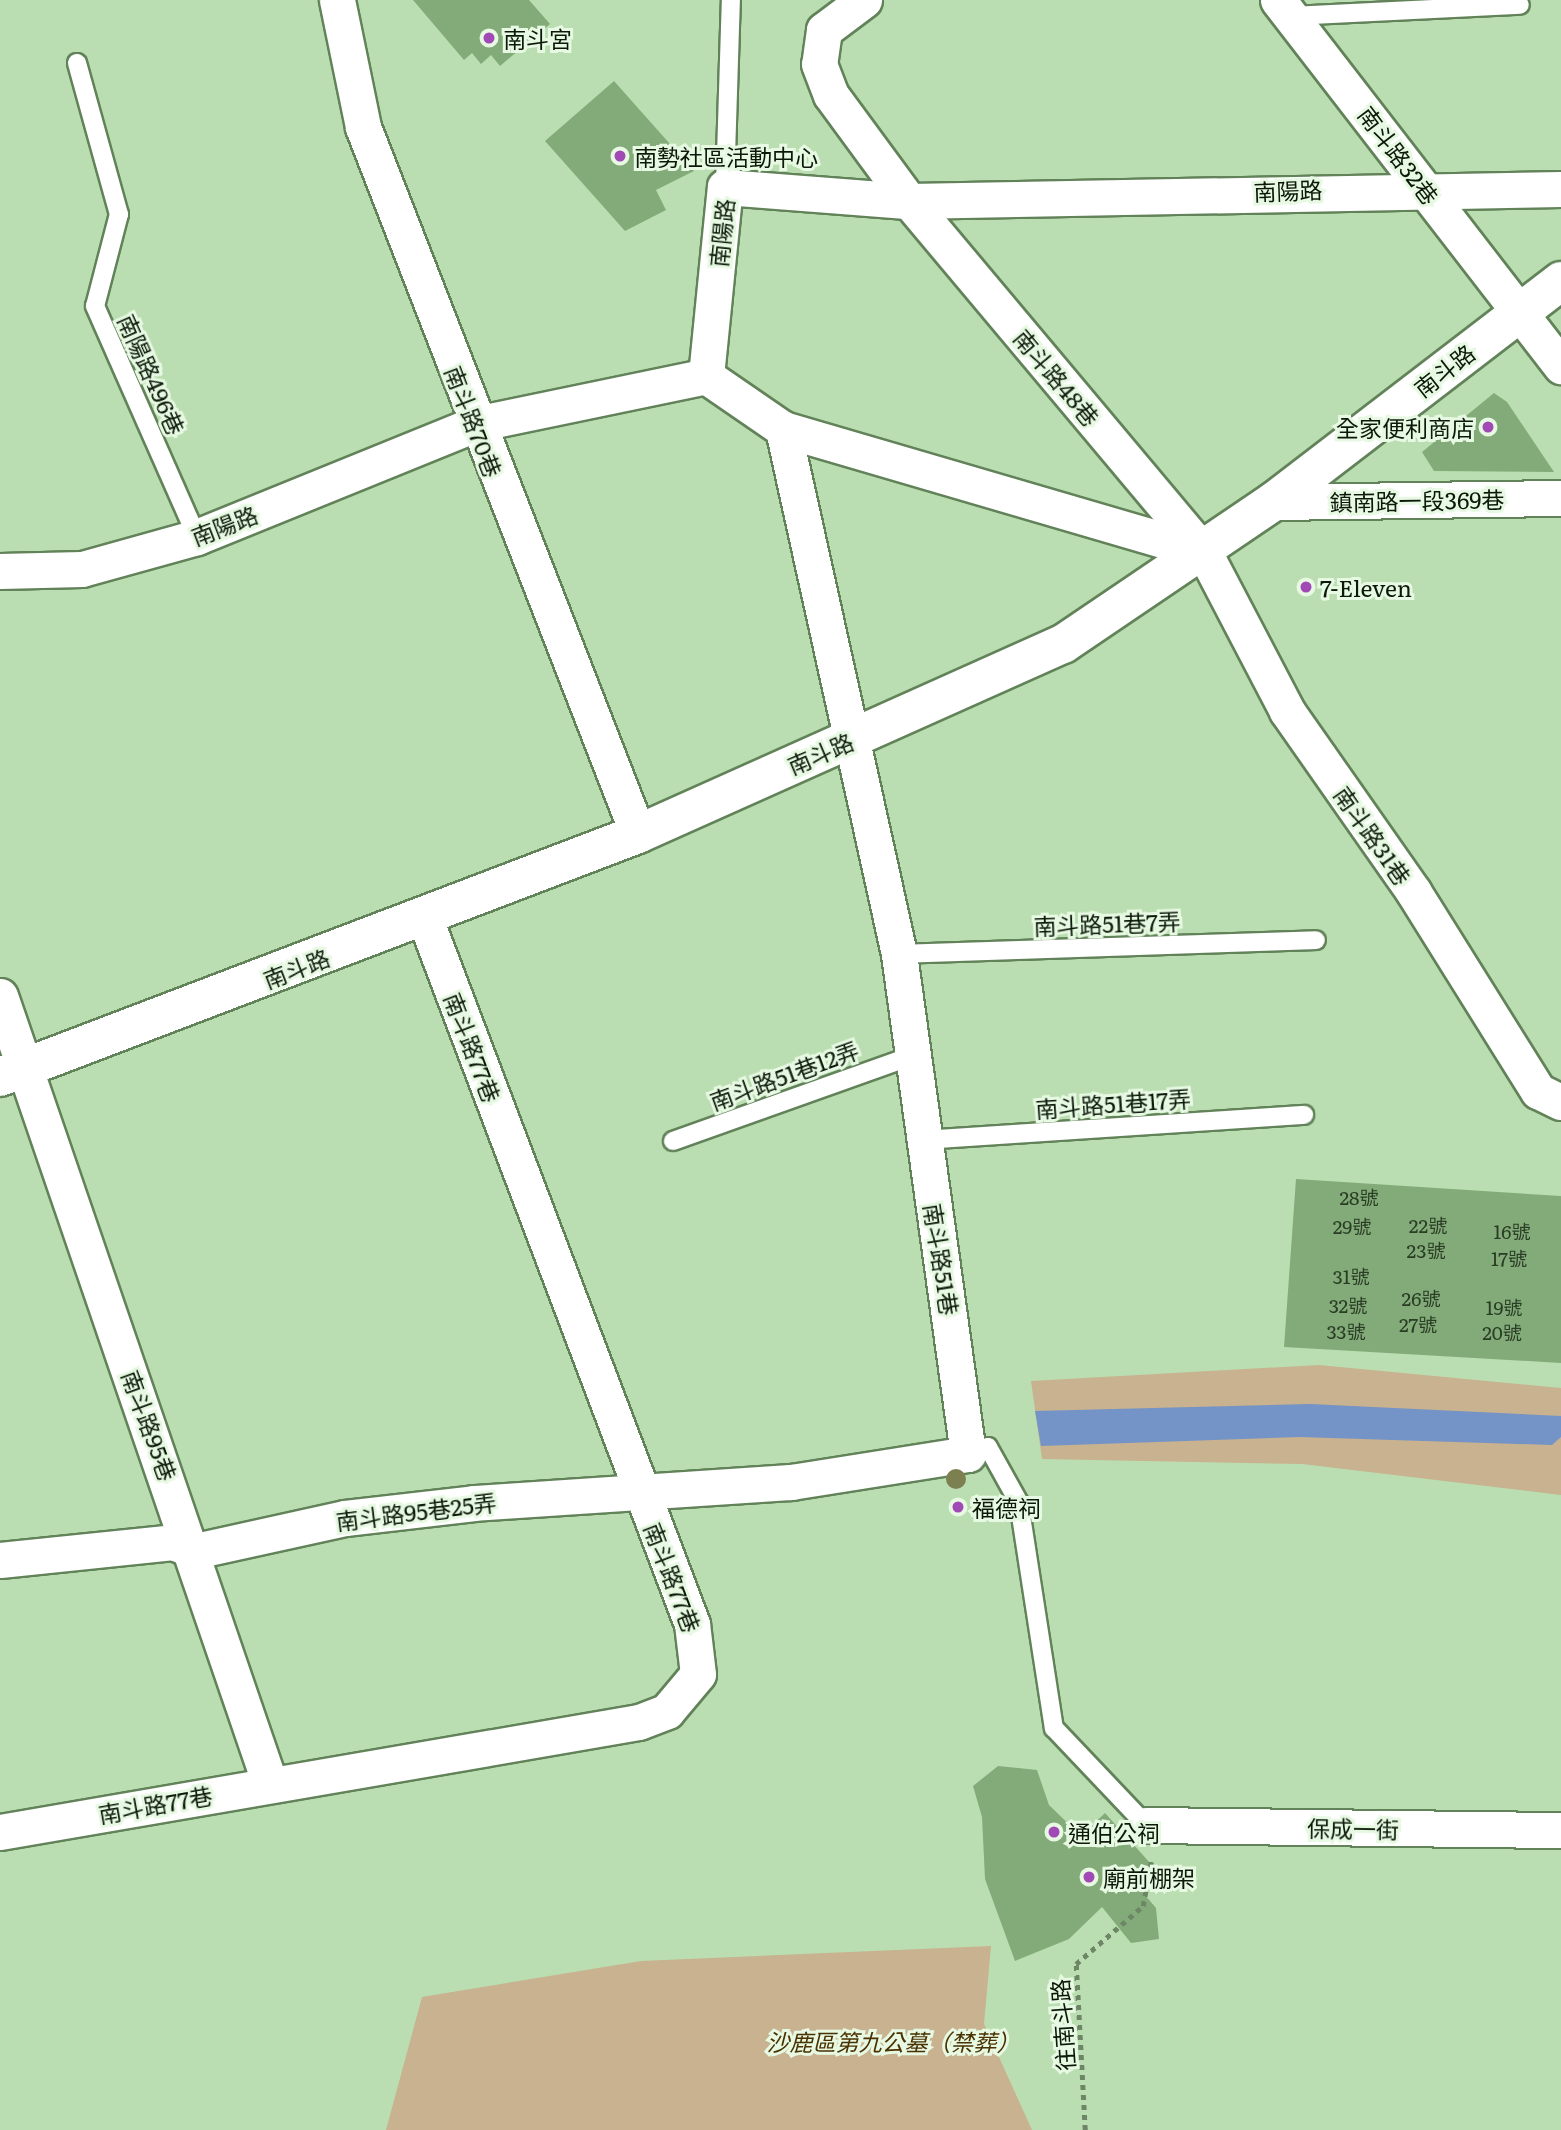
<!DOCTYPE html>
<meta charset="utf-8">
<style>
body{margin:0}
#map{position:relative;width:1561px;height:2130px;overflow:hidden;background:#badeb1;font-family:Literata,"Noto Sans TC",serif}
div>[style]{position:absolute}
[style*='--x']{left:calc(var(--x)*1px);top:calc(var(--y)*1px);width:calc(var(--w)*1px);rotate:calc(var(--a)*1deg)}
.green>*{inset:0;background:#c8b28f}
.water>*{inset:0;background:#7493c6}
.building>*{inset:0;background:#83ab79}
.path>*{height:4.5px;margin-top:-2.25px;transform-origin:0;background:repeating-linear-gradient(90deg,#6c8666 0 5px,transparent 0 10px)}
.roads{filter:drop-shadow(2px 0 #628259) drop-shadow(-2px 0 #628259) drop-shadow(0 2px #628259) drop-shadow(0 -2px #628259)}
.lane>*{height:18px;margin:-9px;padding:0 9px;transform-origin:9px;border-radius:9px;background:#fff}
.street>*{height:35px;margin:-17.5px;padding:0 17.5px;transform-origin:17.5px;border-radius:17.5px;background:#fff}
.secondary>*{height:38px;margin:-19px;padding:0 19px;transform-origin:19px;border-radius:19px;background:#fff}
.trees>*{width:20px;height:20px;margin:-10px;border-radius:50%;background:#7c7f50}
.dots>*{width:19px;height:19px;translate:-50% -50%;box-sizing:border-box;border:4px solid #e7f9e2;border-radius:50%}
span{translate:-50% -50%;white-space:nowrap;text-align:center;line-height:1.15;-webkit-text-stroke:6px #e7f9e2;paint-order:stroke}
.number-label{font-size:19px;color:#2a3e25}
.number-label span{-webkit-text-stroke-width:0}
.poi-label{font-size:23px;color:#0c1909}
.left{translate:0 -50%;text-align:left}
.right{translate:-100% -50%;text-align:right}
.street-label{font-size:23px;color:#0c1909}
.park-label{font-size:23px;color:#493101;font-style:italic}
</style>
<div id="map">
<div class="green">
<i style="clip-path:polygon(1319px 1365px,1561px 1388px,1561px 1495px,1302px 1464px,1042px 1459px,1031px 1381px)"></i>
<i style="clip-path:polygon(991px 1946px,984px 2024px,1032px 2130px,386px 2130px,422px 1997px,641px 1961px)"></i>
</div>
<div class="water">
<i style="clip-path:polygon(1310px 1404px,1561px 1416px,1561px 1437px,1552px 1445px,1299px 1437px,1041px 1446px,1035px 1411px)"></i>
</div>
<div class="building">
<i style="clip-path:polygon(413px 0,529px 0,550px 24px,500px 66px,491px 55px,481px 64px,472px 53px,464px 60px)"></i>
<i style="clip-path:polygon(614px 81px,694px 171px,656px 190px,666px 210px,625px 231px,545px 141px)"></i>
<i style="clip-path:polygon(1494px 393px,1507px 402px,1554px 472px,1434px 471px,1422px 452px)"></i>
<i style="clip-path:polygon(1296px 1179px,1561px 1196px,1561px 1363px,1284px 1347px)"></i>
<i style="clip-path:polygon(998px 1766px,1037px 1770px,1049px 1805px,1081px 1836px,1105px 1813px,1151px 1864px,1133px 1881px,1156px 1908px,1159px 1939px,1131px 1943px,1102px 1907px,1069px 1939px,1015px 1961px,985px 1879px,982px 1817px,973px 1786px)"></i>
</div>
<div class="path">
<i style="--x:1085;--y:2130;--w:166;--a:-93.1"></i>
<i style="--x:1076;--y:1964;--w:89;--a:-40.9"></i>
<i style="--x:1143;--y:1906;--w:45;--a:-79.7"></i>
</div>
<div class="roads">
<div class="lane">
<i style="--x:1291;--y:16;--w:229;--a:-2.8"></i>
<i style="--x:77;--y:63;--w:157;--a:74.5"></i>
<i style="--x:119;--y:214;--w:95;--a:104.6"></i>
<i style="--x:95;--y:306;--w:253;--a:66.2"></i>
<i style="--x:725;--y:187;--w:187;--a:-88.2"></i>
<i style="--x:899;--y:954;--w:417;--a:-1.9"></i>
<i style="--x:924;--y:1140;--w:381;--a:-3.8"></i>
<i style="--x:673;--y:1141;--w:254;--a:-19.6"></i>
<i style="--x:968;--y:1454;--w:21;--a:-19"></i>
<i style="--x:988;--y:1447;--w:64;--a:61"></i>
<i style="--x:1019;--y:1503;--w:228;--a:81.2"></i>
<i style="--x:1054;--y:1728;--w:134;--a:46.5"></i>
</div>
<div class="street">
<i style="--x:337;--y:0;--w:130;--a:78.4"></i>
<i style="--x:363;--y:127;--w:759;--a:68.75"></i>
<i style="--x:864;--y:0;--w:50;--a:143.1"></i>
<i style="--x:824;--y:30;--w:34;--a:98"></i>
<i style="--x:819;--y:64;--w:33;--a:69"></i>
<i style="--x:831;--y:95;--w:132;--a:53.7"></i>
<i style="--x:909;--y:201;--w:459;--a:50"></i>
<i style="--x:1204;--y:552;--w:179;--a:62.4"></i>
<i style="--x:1287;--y:711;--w:220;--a:55"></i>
<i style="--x:1413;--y:891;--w:236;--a:58"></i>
<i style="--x:1538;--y:1091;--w:25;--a:26"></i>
<i style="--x:1278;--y:0;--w:463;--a:52.3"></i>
<i style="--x:706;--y:376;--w:93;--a:34.5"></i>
<i style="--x:783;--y:429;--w:439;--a:16.3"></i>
<i style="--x:1273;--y:502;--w:288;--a:-0.8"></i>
<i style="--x:0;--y:571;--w:82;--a:-1.4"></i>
<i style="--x:82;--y:569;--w:119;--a:-15.5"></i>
<i style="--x:197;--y:537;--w:300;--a:-22.1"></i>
<i style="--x:475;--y:424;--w:236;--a:-11.7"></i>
<i style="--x:706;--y:376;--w:190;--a:-84.3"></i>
<i style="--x:725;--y:187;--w:185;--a:4.4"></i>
<i style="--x:909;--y:201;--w:652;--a:-1.05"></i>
<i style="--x:0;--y:996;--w:833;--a:71.09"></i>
<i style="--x:0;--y:1560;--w:174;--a:-5.9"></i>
<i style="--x:173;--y:1542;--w:24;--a:22"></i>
<i style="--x:195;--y:1551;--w:154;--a:-12.4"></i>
<i style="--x:345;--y:1518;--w:130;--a:-6.6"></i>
<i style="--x:474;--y:1503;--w:318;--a:-3.8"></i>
<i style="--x:791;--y:1482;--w:179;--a:-9"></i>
<i style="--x:968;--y:1454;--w:505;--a:-97.86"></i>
<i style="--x:899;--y:954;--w:538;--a:-102.46"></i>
<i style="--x:1146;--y:1825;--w:415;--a:0.7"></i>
<i style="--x:0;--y:1832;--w:648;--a:-9.77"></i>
<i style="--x:639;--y:1722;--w:30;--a:-21"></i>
<i style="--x:667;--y:1711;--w:48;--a:-50"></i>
<i style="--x:698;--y:1674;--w:50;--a:-96.8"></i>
<i style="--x:692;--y:1624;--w:754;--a:-110.74"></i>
</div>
<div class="secondary">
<i style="--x:0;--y:1077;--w:683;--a:-20.85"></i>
<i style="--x:638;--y:834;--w:466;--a:-24.1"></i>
<i style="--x:1063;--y:644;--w:254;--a:-34.1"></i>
<i style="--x:1273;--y:502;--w:363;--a:-37.5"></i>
</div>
</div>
<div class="trees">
<i style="left:956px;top:1479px"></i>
</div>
<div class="dots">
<i style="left:489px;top:38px;background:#a14ab6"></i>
<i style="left:620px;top:156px;background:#a14ab6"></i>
<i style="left:1488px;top:427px;background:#a14ab6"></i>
<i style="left:1306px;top:587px;background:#a14ab6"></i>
<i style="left:958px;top:1507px;background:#a14ab6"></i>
<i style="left:1054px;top:1832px;background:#a14ab6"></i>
<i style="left:1089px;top:1877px;background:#a14ab6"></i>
</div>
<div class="number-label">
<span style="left:1359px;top:1198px">28號</span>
<span style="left:1428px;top:1226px">22號</span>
<span style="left:1352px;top:1227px">29號</span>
<span style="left:1512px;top:1232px">16號</span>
<span style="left:1426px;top:1251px">23號</span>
<span style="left:1509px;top:1259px">17號</span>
<span style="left:1351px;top:1277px">31號</span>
<span style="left:1421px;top:1299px">26號</span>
<span style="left:1348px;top:1306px">32號</span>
<span style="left:1504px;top:1308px">19號</span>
<span style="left:1418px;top:1325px">27號</span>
<span style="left:1346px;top:1332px">33號</span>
<span style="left:1502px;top:1333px">20號</span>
</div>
<div class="poi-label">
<span class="left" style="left:503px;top:38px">南斗宮</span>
<span class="left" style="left:634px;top:156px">南勢社區活動中心</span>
<span class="right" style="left:1474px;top:427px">全家便利商店</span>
<span class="left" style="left:1320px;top:587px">7-Eleven</span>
<span class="left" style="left:972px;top:1507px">福德祠</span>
<span class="left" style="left:1068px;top:1832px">通伯公祠</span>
<span class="left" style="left:1103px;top:1877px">廟前棚架</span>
</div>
<div class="street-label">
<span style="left:1399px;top:155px;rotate:53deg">南斗路32巷</span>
<span style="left:1288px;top:190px;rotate:-2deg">南陽路</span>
<span style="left:721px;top:233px;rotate:-84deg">南陽路</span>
<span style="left:1444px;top:370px;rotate:-38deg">南斗路</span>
<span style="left:152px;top:374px;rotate:66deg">南陽路496巷</span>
<span style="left:1057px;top:377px;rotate:50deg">南斗路48巷</span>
<span style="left:474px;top:421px;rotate:69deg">南斗路70巷</span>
<span style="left:1417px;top:500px;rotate:-1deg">鎮南路一段369巷</span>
<span style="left:224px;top:525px;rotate:-21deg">南陽路</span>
<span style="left:820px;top:753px;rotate:-23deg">南斗路</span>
<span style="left:1373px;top:835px;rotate:55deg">南斗路31巷</span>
<span style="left:1107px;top:923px;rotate:-2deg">南斗路51巷7弄</span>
<span style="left:296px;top:968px;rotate:-21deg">南斗路</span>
<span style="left:473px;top:1047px;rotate:69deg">南斗路77巷</span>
<span style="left:784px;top:1075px;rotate:-20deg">南斗路51巷12弄</span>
<span style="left:1113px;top:1103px;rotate:-4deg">南斗路51巷17弄</span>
<span style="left:942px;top:1259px;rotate:81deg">南斗路51巷</span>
<span style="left:150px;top:1425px;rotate:70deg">南斗路95巷</span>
<span style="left:416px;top:1511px;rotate:-7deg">南斗路95巷25弄</span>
<span style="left:673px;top:1577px;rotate:69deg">南斗路77巷</span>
<span style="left:155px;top:1804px;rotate:-10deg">南斗路77巷</span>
<span style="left:1353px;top:1828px;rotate:1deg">保成一街</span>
<span style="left:1062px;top:2025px;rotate:-94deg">往南斗路</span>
</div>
<div class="park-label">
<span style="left:893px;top:2041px">沙鹿區第九公墓（禁葬）</span>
</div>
</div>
